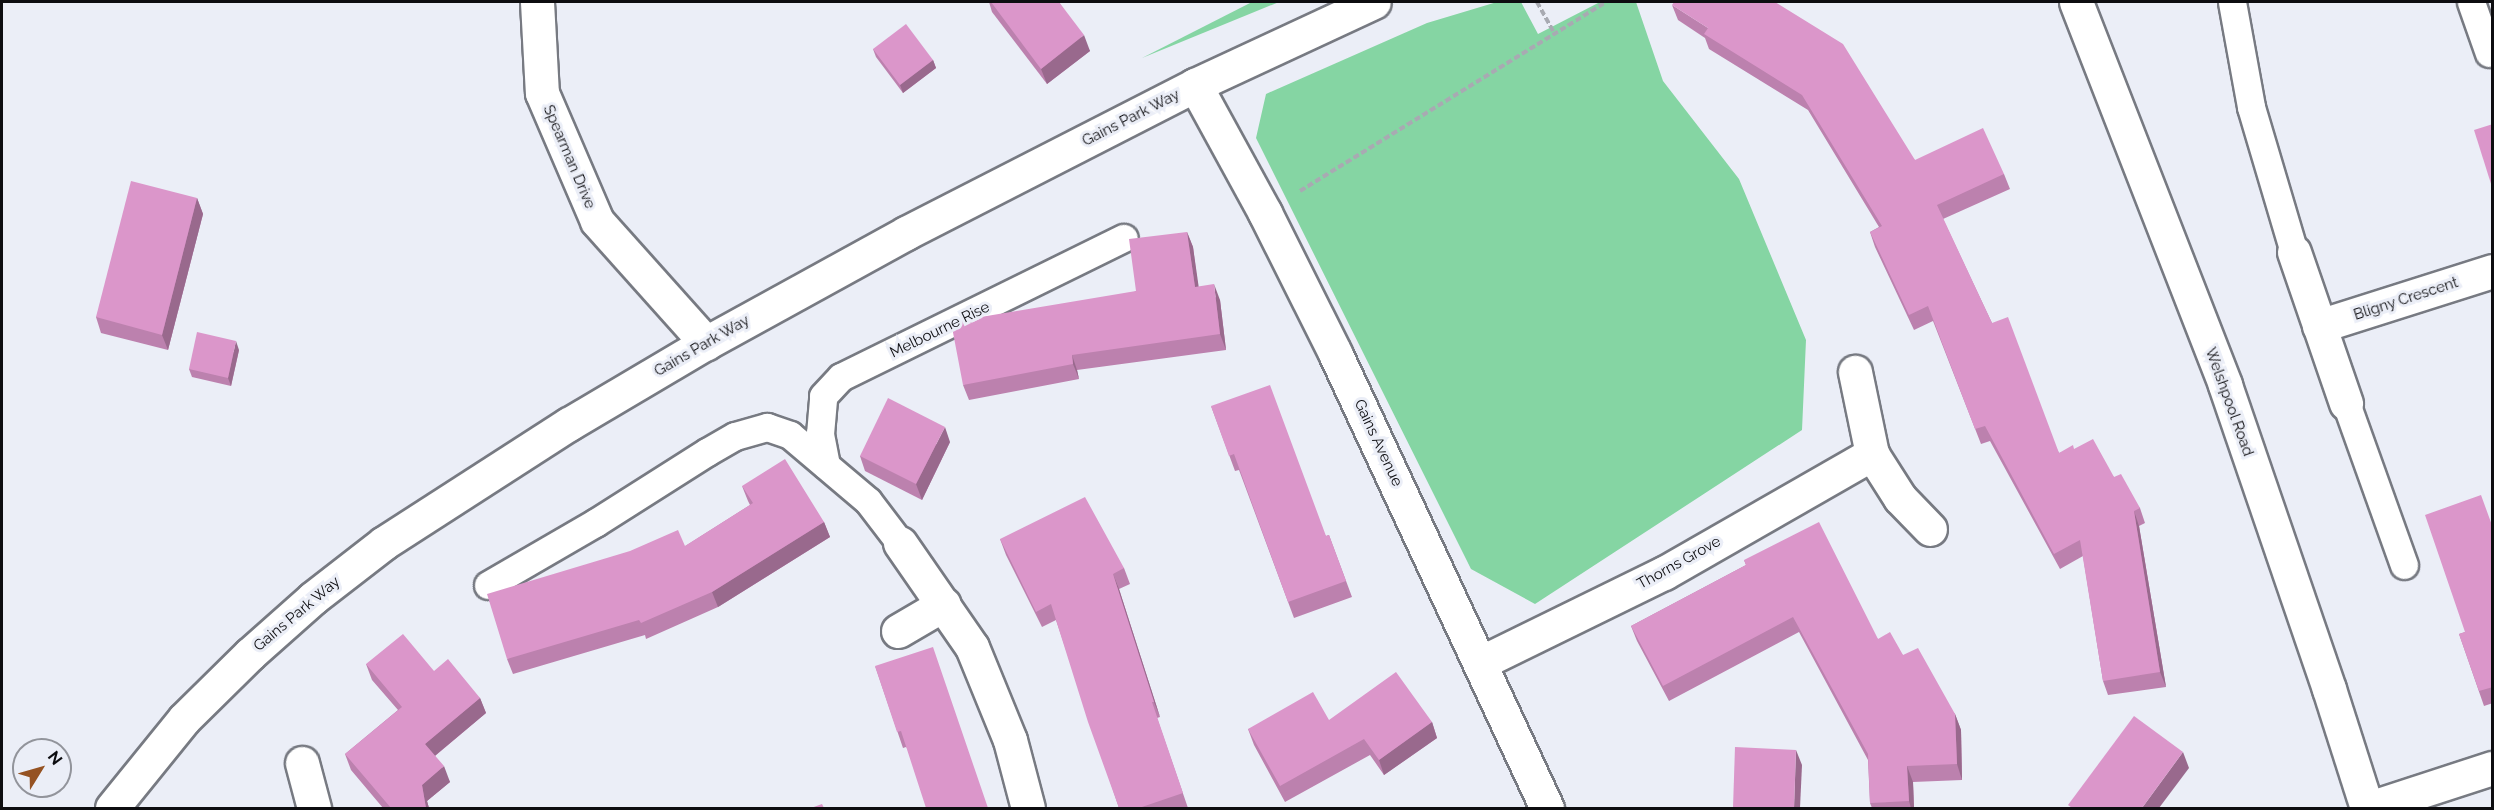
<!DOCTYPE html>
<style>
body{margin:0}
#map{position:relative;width:2494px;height:810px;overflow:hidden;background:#ebeef7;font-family:Raleway,sans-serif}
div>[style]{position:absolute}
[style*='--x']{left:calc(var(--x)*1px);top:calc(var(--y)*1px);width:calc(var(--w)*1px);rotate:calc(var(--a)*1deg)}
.green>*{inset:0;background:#85d5a3}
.path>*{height:4px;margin-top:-2px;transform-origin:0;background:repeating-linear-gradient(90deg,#a8aab2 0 6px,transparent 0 9px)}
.roads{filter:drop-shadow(2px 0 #777a82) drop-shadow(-2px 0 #777a82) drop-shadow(0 2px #777a82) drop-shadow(0 -2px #777a82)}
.lane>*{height:27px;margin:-13.5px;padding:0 13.5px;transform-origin:13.5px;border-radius:13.5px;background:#fff}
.street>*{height:33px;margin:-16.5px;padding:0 16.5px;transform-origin:16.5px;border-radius:16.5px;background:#fff}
.secondary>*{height:33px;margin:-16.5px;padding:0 16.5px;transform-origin:16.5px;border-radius:16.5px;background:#fff}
.primary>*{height:33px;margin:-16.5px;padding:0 16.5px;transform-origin:16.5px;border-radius:16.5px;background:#fff}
.wall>*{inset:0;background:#bc81ae}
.shaded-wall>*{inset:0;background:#99698d}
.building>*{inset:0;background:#db96ca}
span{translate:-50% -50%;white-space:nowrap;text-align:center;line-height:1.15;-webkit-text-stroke:6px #ebeef7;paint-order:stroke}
.street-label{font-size:15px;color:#0d0d10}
.frame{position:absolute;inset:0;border:3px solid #0d0d10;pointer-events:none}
.north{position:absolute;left:12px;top:738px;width:60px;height:60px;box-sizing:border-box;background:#ebeef7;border:2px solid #92949b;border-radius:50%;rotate:53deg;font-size:16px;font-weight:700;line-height:24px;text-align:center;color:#0d0d10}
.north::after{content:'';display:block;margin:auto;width:21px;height:27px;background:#955222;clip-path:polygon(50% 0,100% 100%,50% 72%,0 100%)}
</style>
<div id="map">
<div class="green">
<i style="clip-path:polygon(1252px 2px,1279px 2px,1142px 58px)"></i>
<i style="clip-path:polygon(1497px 2px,1521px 2px,1538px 34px,1600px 2px,1636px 2px,1663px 81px,1739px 179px,1806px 340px,1802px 430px,1535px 604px,1471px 569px,1256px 138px,1266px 94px,1427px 23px)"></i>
</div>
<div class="path">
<i style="--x:1537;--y:2;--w:35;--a:61"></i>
<i style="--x:1300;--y:191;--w:360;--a:-31.7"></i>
</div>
<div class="roads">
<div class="lane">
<i style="--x:2232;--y:2;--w:107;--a:79.7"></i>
<i style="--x:2251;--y:107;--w:151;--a:73.5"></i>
<i style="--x:2471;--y:2;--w:54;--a:70.6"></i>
<i style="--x:2346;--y:403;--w:172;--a:70.3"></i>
<i style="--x:826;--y:465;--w:32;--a:-101"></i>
<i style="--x:820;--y:434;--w:38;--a:-85"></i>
<i style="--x:823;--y:396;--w:26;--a:-47"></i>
<i style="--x:841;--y:377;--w:315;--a:-26.2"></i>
<i style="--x:488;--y:585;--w:124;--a:-30.1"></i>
<i style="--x:595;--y:523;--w:133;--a:-32.4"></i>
<i style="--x:707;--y:452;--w:32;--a:-30"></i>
<i style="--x:735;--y:436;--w:33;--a:-16"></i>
<i style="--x:767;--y:427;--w:24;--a:19"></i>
<i style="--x:790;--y:435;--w:102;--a:40.2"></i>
<i style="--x:868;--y:501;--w:53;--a:52.7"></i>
</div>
<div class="street">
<i style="--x:537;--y:2;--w:91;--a:86.9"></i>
<i style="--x:542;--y:93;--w:139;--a:66.7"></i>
<i style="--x:597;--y:221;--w:164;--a:48.2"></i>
<i style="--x:1195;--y:85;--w:146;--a:61.3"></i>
<i style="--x:1265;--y:213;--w:157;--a:63.4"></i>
<i style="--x:1335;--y:353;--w:502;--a:65.02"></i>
<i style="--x:2294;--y:252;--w:160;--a:71"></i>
<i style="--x:2319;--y:326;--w:182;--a:-17.6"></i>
<i style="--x:1872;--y:454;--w:52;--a:57.5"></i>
<i style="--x:1900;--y:498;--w:43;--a:45.9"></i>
<i style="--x:900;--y:543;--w:126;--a:55.3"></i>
<i style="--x:972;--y:647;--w:100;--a:67.8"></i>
<i style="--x:1010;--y:740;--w:70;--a:75.2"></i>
<i style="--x:898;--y:631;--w:53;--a:-30.4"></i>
<i style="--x:1480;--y:663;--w:205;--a:-26.1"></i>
<i style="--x:1664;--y:573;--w:240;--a:-29.8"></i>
<i style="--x:1872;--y:454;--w:84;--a:-101.7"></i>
<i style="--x:302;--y:763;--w:47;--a:75.1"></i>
<i style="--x:2369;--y:808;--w:129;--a:-18"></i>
</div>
<div class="secondary">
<i style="--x:112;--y:808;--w:114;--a:-51"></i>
<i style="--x:184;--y:719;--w:93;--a:-44.6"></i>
<i style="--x:250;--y:654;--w:84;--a:-41.6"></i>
<i style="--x:313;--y:598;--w:90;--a:-37.8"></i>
<i style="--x:384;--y:543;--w:220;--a:-32.8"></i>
<i style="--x:569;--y:424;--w:159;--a:-30.6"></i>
<i style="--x:706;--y:343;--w:228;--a:-28.8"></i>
<i style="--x:906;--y:233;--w:325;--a:-27.1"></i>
<i style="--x:1195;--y:85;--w:197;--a:-24.9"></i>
</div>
<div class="primary">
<i style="--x:2076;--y:2;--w:411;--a:68.7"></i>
<i style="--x:2225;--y:385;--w:321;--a:71.1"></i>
<i style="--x:2329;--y:689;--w:125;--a:72.3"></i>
</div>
</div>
<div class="wall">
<i style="clip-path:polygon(989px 2px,1059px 2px,1090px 51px,1047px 84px,992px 12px)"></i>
<i style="clip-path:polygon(1672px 5px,1915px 160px,2004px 174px,2010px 189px,1943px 219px,1992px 323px,2059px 453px,2074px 449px,2114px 477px,2140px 508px,2145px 523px,2139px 526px,2166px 687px,2108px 695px,2103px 681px,2083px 556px,2060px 569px,1990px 441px,1981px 444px,1933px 321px,1914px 330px,1875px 247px,1870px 232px,1879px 227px,1808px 110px,1709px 49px,1705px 38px,1678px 20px)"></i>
<i style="clip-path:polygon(873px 49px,933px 60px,936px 68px,903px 93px,876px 57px)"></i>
<i style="clip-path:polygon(197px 198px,203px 214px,168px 350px,101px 333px,96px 317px)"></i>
<i style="clip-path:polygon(1187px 232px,1193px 247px,1198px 287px,1220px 300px,1226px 350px,1077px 370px,1079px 379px,969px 400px,963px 385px,1136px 291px)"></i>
<i style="clip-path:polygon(239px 350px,231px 386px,192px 377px,189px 369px)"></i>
<i style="clip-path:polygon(1211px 406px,1326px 536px,1329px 535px,1352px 597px,1294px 618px,1239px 470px,1235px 471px)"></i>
<i style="clip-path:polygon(950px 442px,922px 500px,865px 471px,860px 456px)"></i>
<i style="clip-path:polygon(742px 486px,824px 522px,830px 537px,718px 607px,646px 639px,645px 635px,513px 674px,507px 659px,750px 505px,748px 501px)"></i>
<i style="clip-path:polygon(2493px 527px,2493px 703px,2484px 706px,2459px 634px,2465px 632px)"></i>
<i style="clip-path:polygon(1000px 539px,1124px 568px,1130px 584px,1119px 589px,1160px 717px,1157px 718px,1188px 808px,1119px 808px,1056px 620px,1042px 627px,1006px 555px)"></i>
<i style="clip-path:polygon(1744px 560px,1878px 639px,1903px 655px,1955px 714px,1961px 730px,1962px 780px,1913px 782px,1914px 808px,1872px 808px,1870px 803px,1868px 760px,1799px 632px,1669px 701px,1637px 641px,1631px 626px,1746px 565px)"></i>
<i style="clip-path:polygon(366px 664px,434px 671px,480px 698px,486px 713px,435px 756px,450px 782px,427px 801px,429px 808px,383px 808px,351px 770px,345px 754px,398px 710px,372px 680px)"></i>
<i style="clip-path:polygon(875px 666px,988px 808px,906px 747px,903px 748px)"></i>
<i style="clip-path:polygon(1329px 720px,1432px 722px,1437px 738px,1384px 775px,1370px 755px,1285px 802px,1254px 745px,1248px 729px)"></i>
</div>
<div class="shaded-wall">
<i style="clip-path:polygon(1084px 35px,1090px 51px,1047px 84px,1041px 69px)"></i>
<i style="clip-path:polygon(933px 60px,936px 68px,903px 93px,900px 85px)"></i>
<i style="clip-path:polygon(197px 198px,203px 214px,168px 350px,162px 335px)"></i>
<i style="clip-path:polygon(1187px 232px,1193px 247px,1201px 303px,1195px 287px)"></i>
<i style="clip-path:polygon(1214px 284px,1220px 300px,1226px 350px,1220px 334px)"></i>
<i style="clip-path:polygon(236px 341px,239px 350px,231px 386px,228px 378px)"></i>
<i style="clip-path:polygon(1072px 355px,1077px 370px,1079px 379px,1073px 364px)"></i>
<i style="clip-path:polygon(945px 427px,950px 442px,922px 500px,916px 484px)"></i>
<i style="clip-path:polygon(2134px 511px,2139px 526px,2166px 687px,2160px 672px)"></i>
<i style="clip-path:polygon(824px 522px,830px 537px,718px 607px,712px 592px)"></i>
<i style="clip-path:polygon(1113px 574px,1119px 589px,1160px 717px,1154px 702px)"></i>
<i style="clip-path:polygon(480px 698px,486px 713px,431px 759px,425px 744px)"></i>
<i style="clip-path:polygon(1955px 714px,1961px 730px,1962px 780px,1957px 764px)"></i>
<i style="clip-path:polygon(1432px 722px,1437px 738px,1384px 775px,1379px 760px)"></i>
<i style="clip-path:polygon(1796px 750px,1802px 765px,1800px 808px,1794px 808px)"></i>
<i style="clip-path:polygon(2183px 752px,2189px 768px,2159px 808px,2142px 808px)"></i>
<i style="clip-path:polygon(444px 766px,450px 782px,427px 801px,429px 808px,426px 808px,422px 785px)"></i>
<i style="clip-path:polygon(1907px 766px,1913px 782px,1914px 808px,1911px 808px,1909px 801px)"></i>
</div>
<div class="building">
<i style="clip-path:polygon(991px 2px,1059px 2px,1084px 35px,1041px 69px)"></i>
<i style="clip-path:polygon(1674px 2px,1775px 2px,1843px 44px,1915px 160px,1983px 128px,2004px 174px,1937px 205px,1992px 323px,2008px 317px,2059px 453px,2073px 445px,2074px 449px,2093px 439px,2114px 477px,2121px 474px,2140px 508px,2134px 511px,2160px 672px,2103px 681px,2080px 540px,2054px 554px,1985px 426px,1975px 429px,1928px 306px,1909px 315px,1870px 232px,1882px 226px,1802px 95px,1704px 34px,1708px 28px,1672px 5px)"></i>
<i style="clip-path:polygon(906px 24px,933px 60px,900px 85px,873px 49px)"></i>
<i style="clip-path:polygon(2493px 124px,2493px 187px,2492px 187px,2474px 130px)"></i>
<i style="clip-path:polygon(131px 181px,197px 198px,162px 335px,96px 317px)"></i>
<i style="clip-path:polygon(1187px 232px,1195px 287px,1214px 284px,1220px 334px,1072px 355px,1073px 364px,963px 385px,951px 322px,1136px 291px,1129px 239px)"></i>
<i style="clip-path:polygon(197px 332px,236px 341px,228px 378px,189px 369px)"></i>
<i style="clip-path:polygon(1270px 385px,1326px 536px,1329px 535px,1346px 581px,1288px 602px,1234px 454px,1229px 456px,1211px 406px)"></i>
<i style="clip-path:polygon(888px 398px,945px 427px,916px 484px,860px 456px)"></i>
<i style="clip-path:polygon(785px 459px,824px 522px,712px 592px,641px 623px,639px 620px,507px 659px,487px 594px,630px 551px,678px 530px,685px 546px,753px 503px,742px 486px)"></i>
<i style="clip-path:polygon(2481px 495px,2493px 528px,2493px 687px,2479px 691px,2459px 634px,2465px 632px,2425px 515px)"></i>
<i style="clip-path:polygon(1085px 497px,1124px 568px,1113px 574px,1154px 702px,1152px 702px,1183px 793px,1139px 808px,1119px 808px,1088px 722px,1051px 604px,1036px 612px,1000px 539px)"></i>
<i style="clip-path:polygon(1819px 522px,1878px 639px,1890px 632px,1903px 655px,1918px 648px,1955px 714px,1957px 764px,1907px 766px,1909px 801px,1870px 803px,1868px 754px,1793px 617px,1663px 686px,1631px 626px,1746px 565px,1744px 560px)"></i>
<i style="clip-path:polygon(403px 634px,434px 671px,448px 659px,480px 698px,425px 744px,444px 766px,422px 785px,426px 808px,391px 808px,345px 754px,402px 707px,366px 664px)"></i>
<i style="clip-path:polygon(933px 647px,988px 808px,926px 808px,901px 731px,897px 732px,875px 666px)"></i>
<i style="clip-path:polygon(1396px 672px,1432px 722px,1379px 760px,1364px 739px,1280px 786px,1248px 729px,1313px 692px,1329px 720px)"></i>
<i style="clip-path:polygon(2134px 716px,2183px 752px,2142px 808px,2072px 808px,2068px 805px)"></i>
<i style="clip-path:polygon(1735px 747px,1796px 750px,1794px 808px,1733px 808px)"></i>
<i style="clip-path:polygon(822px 804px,824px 808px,811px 808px)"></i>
</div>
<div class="street-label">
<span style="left:1131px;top:118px;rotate:-27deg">Gains Park Way</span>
<span style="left:569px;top:157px;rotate:67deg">Spearman Drive</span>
<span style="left:2406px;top:299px;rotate:-18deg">Bligny Crescent</span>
<span style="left:940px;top:330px;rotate:-26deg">Melbourne Rise</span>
<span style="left:702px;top:346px;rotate:-30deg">Gains Park Way</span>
<span style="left:2229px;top:402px;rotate:70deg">Welshpool Road</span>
<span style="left:1378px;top:443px;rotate:65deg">Gains Avenue</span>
<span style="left:1679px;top:563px;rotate:-29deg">Thorns Grove</span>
<span style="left:297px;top:614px;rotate:-40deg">Gains Park Way</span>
</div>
<div class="frame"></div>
<div class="north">N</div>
</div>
